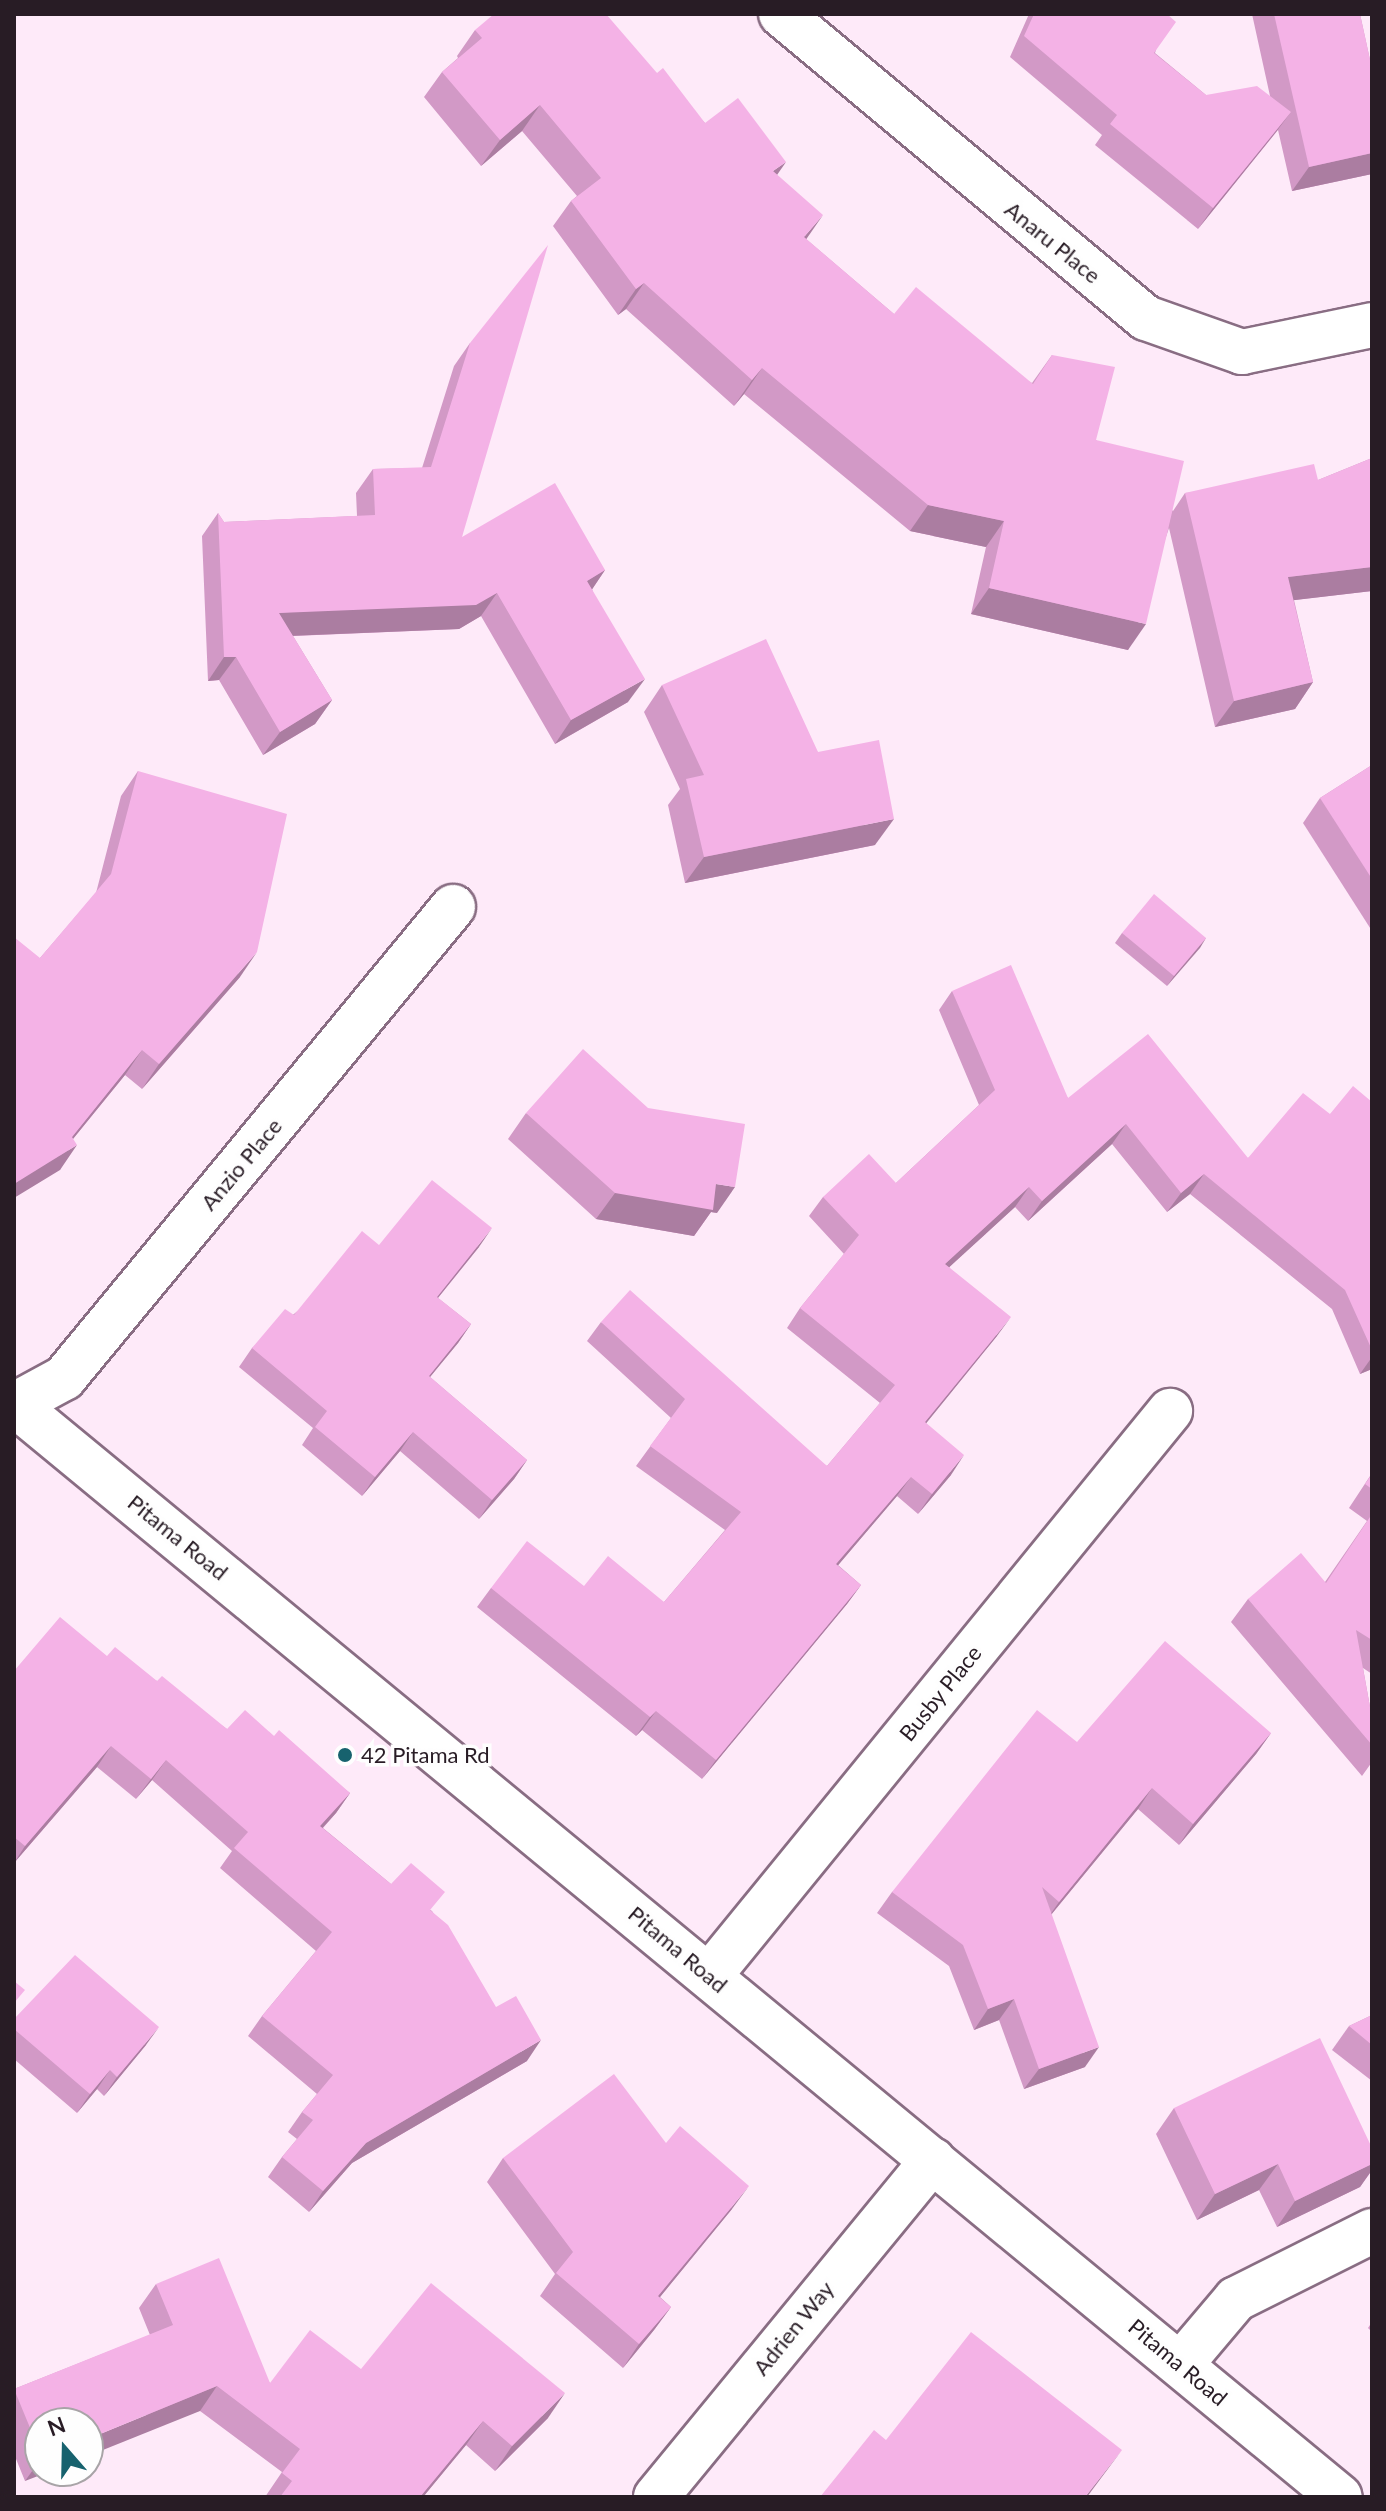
<!DOCTYPE html>
<style>
body{margin:0}
#map{position:relative;width:1386px;height:2511px;overflow:hidden;background:#feeaf9;font-family:Lato,sans-serif}
div>[style]{position:absolute}
[style*='--x']{left:calc(var(--x)*1px);top:calc(var(--y)*1px);width:calc(var(--w)*1px);rotate:calc(var(--a)*1deg)}
.roads{filter:drop-shadow(2px 0 #896d83) drop-shadow(-2px 0 #896d83) drop-shadow(0 2px #896d83) drop-shadow(0 -2px #896d83)}
.minor>*{height:44px;margin:-22px;padding:0 22px;transform-origin:22px;border-radius:22px;background:#fff}
.wall>*{inset:0;background:#d299c6}
.shaded-wall>*{inset:0;background:#ab7da1}
.building>*{inset:0;background:#f4b2e6}
.dots>*{width:22px;height:22px;translate:-50% -50%;box-sizing:border-box;border:4px solid #fefefe;border-radius:50%}
span{translate:-50% -50%;white-space:nowrap;text-align:center;line-height:1.15;-webkit-text-stroke:7px #fefefe;paint-order:stroke}
.street-label{font-size:22px;color:#281c25}
.poi-label{font-size:22px;color:#281c25}
.left{translate:0 -50%;text-align:left}
.frame{position:absolute;inset:0;border:16px solid #281c25;pointer-events:none}
.north{position:absolute;left:24px;top:2407px;width:80px;height:80px;box-sizing:border-box;background:#fefefe;border:2px solid #a8a4a7;border-radius:50%;rotate:340deg;font-size:22px;font-weight:700;line-height:32px;text-align:center;color:#281c25}
.north::after{content:'';display:block;margin:auto;width:28px;height:36px;background:#17626e;clip-path:polygon(50% 0,100% 100%,50% 72%,0 100%)}
</style>
<div id="map">
<div class="roads">
<div class="minor">
<i style="--x:781;--y:14;--w:475;--a:39.8"></i>
<i style="--x:1146;--y:318;--w:102;--a:19.5"></i>
<i style="--x:1242;--y:352;--w:133;--a:-11.7"></i>
<i style="--x:14;--y:1404;--w:1718;--a:39.5"></i>
<i style="--x:14;--y:1405;--w:57;--a:-28.4"></i>
<i style="--x:64;--y:1378;--w:611;--a:-50.45"></i>
<i style="--x:710;--y:1975;--w:728;--a:-50.8"></i>
<i style="--x:1181;--y:2364;--w:85;--a:-49.8"></i>
<i style="--x:1236;--y:2299;--w:152;--a:-26.6"></i>
<i style="--x:656;--y:2497;--w:436;--a:-50.6"></i>
</div>
</div>
<div class="wall">
<i style="clip-path:polygon(1029px 14px,1167px 14px,1155px 53px,1206px 95px,1270px 96px,1252px 14px,1360px 14px,1372px 69px,1372px 174px,1292px 191px,1278px 130px,1198px 229px,1095px 145px,1102px 135px,1010px 57px)"></i>
<i style="clip-path:polygon(475px 30px,657px 73px,705px 123px,777px 175px,806px 239px,894px 314px,1032px 383px,1052px 355px,1096px 440px,1173px 511px,1185px 493px,1318px 480px,1372px 458px,1372px 591px,1294px 600px,1313px 682px,1295px 709px,1215px 727px,1169px 528px,1128px 650px,971px 614px,986px 547px,910px 531px,744px 394px,734px 406px,626px 309px,618px 315px,553px 226px,571px 201px,577px 196px,522px 131px,481px 166px,424px 97px,442px 72px,458px 58px,457px 56px)"></i>
<i style="clip-path:polygon(470px 343px,462px 537px,605px 570px,592px 589px,628px 702px,555px 744px,481px 616px,459px 629px,293px 636px,332px 700px,315px 724px,263px 755px,219px 680px,208px 681px,202px 536px,218px 513px,224px 522px,357px 516px,356px 493px,373px 469px,422px 468px,454px 366px)"></i>
<i style="clip-path:polygon(662px 685px,818px 752px,875px 845px,685px 883px,668px 805px,680px 789px,644px 712px)"></i>
<i style="clip-path:polygon(1372px 765px,1372px 931px,1303px 823px,1320px 798px)"></i>
<i style="clip-path:polygon(138px 771px,240px 977px,142px 1089px,125px 1075px,73px 1139px,60px 1170px,40px 958px,96px 893px,121px 796px)"></i>
<i style="clip-path:polygon(1122px 933px,1206px 938px,1167px 986px,1115px 943px)"></i>
<i style="clip-path:polygon(952px 991px,1068px 1098px,1248px 1158px,1330px 1114px,1372px 1102px,1372px 1369px,1360px 1374px,1332px 1309px,1190px 1194px,1167px 1212px,1112px 1144px,1028px 1221px,1015px 1207px,949px 1267px,997px 1336px,926px 1423px,951px 1475px,918px 1514px,897px 1496px,838px 1565px,861px 1585px,847px 1604px,702px 1779px,642px 1730px,636px 1736px,477px 1607px,491px 1588px,584px 1586px,664px 1602px,725px 1530px,636px 1466px,671px 1418px,587px 1341px,601px 1322px,827px 1466px,880px 1403px,787px 1328px,800px 1308px,844px 1254px,809px 1216px,823px 1197px,896px 1183px,979px 1105px,939px 1010px)"></i>
<i style="clip-path:polygon(526px 1113px,717px 1213px,711px 1212px,694px 1236px,596px 1219px,508px 1139px)"></i>
<i style="clip-path:polygon(379px 1245px,479px 1247px,438px 1298px,471px 1324px,458px 1343px,430px 1377px,527px 1460px,514px 1479px,479px 1519px,400px 1451px,362px 1496px,302px 1445px,313px 1428px,239px 1367px,252px 1348px)"></i>
<i style="clip-path:polygon(1372px 1473px,1372px 1674px,1363px 1668px,1372px 1718px,1372px 1762px,1362px 1776px,1231px 1622px,1248px 1599px,1325px 1582px,1367px 1521px,1349px 1508px)"></i>
<i style="clip-path:polygon(107px 1656px,157px 1681px,227px 1729px,274px 1736px,350px 1793px,336px 1813px,323px 1828px,391px 1884px,432px 1911px,527px 2061px,352px 2163px,309px 2212px,268px 2177px,282px 2157px,297px 2139px,288px 2132px,302px 2112px,317px 2094px,248px 2036px,262px 2016px,316px 1951px,220px 1868px,232px 1851px,152px 1780px,136px 1799px,97px 1767px,14px 1863px,14px 1671px)"></i>
<i style="clip-path:polygon(1271px 1733px,1256px 1754px,1179px 1845px,1138px 1809px,1051px 1915px,1085px 2067px,1024px 2089px,999px 2020px,974px 2030px,949px 1966px,877px 1913px,892px 1892px)"></i>
<i style="clip-path:polygon(1372px 2015px,1372px 2081px,1332px 2050px,1349px 2026px)"></i>
<i style="clip-path:polygon(14px 2019px,146px 2045px,104px 2096px,97px 2089px,77px 2113px,14px 2059px)"></i>
<i style="clip-path:polygon(1174px 2108px,1372px 2148px,1372px 2170px,1360px 2187px,1277px 2227px,1259px 2190px,1197px 2220px,1156px 2134px)"></i>
<i style="clip-path:polygon(666px 2143px,732px 2209px,660px 2297px,671px 2307px,654px 2330px,623px 2368px,540px 2296px,555px 2274px,487px 2182px,503px 2158px)"></i>
<i style="clip-path:polygon(156px 2284px,270px 2383px,361px 2369px,548px 2418px,495px 2471px,466px 2445px,423px 2497px,265px 2497px,282px 2472px,200px 2411px,40px 2423px,40px 2471px,25px 2481px,14px 2454px,14px 2389px,150px 2335px,139px 2308px)"></i>
<i style="clip-path:polygon(1372px 2322px,1372px 2332px,1368px 2328px)"></i>
</div>
<div class="shaded-wall">
<i style="clip-path:polygon(540px 105px,522px 131px,481px 166px,500px 140px)"></i>
<i style="clip-path:polygon(1291px 112px,1276px 132px,1198px 229px,1213px 208px)"></i>
<i style="clip-path:polygon(1372px 153px,1372px 174px,1292px 191px,1309px 167px)"></i>
<i style="clip-path:polygon(786px 162px,768px 188px,773px 171px)"></i>
<i style="clip-path:polygon(823px 215px,805px 241px,804px 237px)"></i>
<i style="clip-path:polygon(644px 283px,626px 309px,618px 315px,636px 289px)"></i>
<i style="clip-path:polygon(762px 368px,744px 394px,734px 406px,752px 380px)"></i>
<i style="clip-path:polygon(928px 505px,1004px 521px,986px 547px,910px 531px)"></i>
<i style="clip-path:polygon(1372px 567px,1372px 591px,1270px 603px,1288px 577px)"></i>
<i style="clip-path:polygon(605px 570px,589px 594px,587px 581px)"></i>
<i style="clip-path:polygon(989px 588px,1146px 624px,1128px 650px,971px 614px)"></i>
<i style="clip-path:polygon(497px 593px,481px 616px,459px 629px,263px 637px,279px 613px)"></i>
<i style="clip-path:polygon(224px 657px,236px 657px,219px 680px,208px 681px)"></i>
<i style="clip-path:polygon(645px 679px,628px 702px,555px 744px,571px 720px)"></i>
<i style="clip-path:polygon(1313px 682px,1295px 709px,1215px 727px,1234px 701px)"></i>
<i style="clip-path:polygon(332px 700px,315px 724px,263px 755px,280px 732px)"></i>
<i style="clip-path:polygon(894px 819px,875px 845px,685px 883px,704px 857px)"></i>
<i style="clip-path:polygon(1206px 938px,1200px 948px,1167px 986px,1174px 976px)"></i>
<i style="clip-path:polygon(257px 952px,240px 977px,142px 1089px,159px 1064px)"></i>
<i style="clip-path:polygon(142px 1050px,125px 1075px,59px 1156px,77px 1145px,60px 1170px,14px 1198px,14px 1184px,72px 1137px)"></i>
<i style="clip-path:polygon(1126px 1124px,1112px 1144px,1028px 1221px,1042px 1201px)"></i>
<i style="clip-path:polygon(1204px 1174px,1190px 1194px,1167px 1212px,1181px 1193px)"></i>
<i style="clip-path:polygon(716px 1184px,735px 1187px,717px 1213px,711px 1212px,694px 1236px,596px 1219px,615px 1193px)"></i>
<i style="clip-path:polygon(1029px 1187px,1015px 1207px,932px 1283px,945px 1264px)"></i>
<i style="clip-path:polygon(492px 1228px,479px 1247px,424px 1315px,437px 1297px)"></i>
<i style="clip-path:polygon(1011px 1317px,997px 1336px,911px 1442px,925px 1422px)"></i>
<i style="clip-path:polygon(471px 1324px,458px 1343px,416px 1394px,429px 1376px)"></i>
<i style="clip-path:polygon(1372px 1357px,1372px 1369px,1360px 1374px)"></i>
<i style="clip-path:polygon(413px 1432px,400px 1451px,362px 1496px,375px 1477px)"></i>
<i style="clip-path:polygon(964px 1455px,951px 1475px,918px 1514px,932px 1494px)"></i>
<i style="clip-path:polygon(527px 1460px,514px 1479px,479px 1519px,492px 1500px)"></i>
<i style="clip-path:polygon(911px 1477px,897px 1496px,823px 1583px,836px 1564px)"></i>
<i style="clip-path:polygon(861px 1585px,847px 1604px,702px 1779px,716px 1760px)"></i>
<i style="clip-path:polygon(656px 1711px,642px 1730px,636px 1736px,650px 1717px)"></i>
<i style="clip-path:polygon(1271px 1733px,1256px 1754px,1179px 1845px,1193px 1824px)"></i>
<i style="clip-path:polygon(111px 1746px,97px 1767px,14px 1863px,25px 1846px)"></i>
<i style="clip-path:polygon(166px 1760px,152px 1780px,136px 1799px,151px 1779px)"></i>
<i style="clip-path:polygon(1152px 1788px,1138px 1809px,1045px 1922px,1059px 1902px)"></i>
<i style="clip-path:polygon(350px 1793px,336px 1813px,306px 1846px,320px 1826px)"></i>
<i style="clip-path:polygon(1014px 1999px,999px 2020px,974px 2030px,988px 2009px)"></i>
<i style="clip-path:polygon(159px 2027px,146px 2045px,104px 2096px,117px 2077px)"></i>
<i style="clip-path:polygon(541px 2040px,527px 2061px,352px 2163px,309px 2212px,323px 2191px,366px 2143px)"></i>
<i style="clip-path:polygon(1099px 2047px,1085px 2067px,1024px 2089px,1039px 2069px)"></i>
<i style="clip-path:polygon(110px 2070px,97px 2089px,77px 2113px,90px 2094px)"></i>
<i style="clip-path:polygon(1278px 2164px,1259px 2190px,1197px 2220px,1215px 2194px)"></i>
<i style="clip-path:polygon(1372px 2164px,1372px 2170px,1360px 2187px,1277px 2227px,1295px 2201px)"></i>
<i style="clip-path:polygon(749px 2186px,732px 2209px,642px 2319px,658px 2296px)"></i>
<i style="clip-path:polygon(671px 2307px,654px 2330px,623px 2368px,639px 2344px)"></i>
<i style="clip-path:polygon(217px 2386px,200px 2411px,88px 2456px,88px 2439px)"></i>
<i style="clip-path:polygon(565px 2393px,548px 2418px,495px 2471px,512px 2446px)"></i>
<i style="clip-path:polygon(483px 2421px,466px 2445px,423px 2497px,420px 2497px)"></i>
<i style="clip-path:polygon(1122px 2450px,1087px 2497px,1085px 2497px)"></i>
<i style="clip-path:polygon(40px 2460px,40px 2471px,51px 2471px,25px 2481px)"></i>
</div>
<div class="building">
<i style="clip-path:polygon(494px 14px,606px 14px,657px 73px,663px 68px,705px 123px,738px 98px,786px 162px,773px 171px,823px 215px,804px 237px,894px 314px,916px 287px,1033px 384px,1052px 355px,1115px 367px,1096px 440px,1184px 461px,1146px 624px,989px 588px,1004px 521px,928px 505px,762px 368px,752px 380px,644px 283px,636px 289px,571px 201px,601px 178px,540px 105px,500px 140px,442px 72px,482px 38px,475px 30px)"></i>
<i style="clip-path:polygon(1034px 14px,1167px 14px,1176px 22px,1154px 53px,1206px 95px,1257px 86px,1291px 112px,1213px 208px,1110px 124px,1117px 115px,1024px 36px)"></i>
<i style="clip-path:polygon(1274px 14px,1360px 14px,1372px 69px,1372px 153px,1309px 167px)"></i>
<i style="clip-path:polygon(548px 245px,462px 537px,555px 483px,605px 570px,587px 581px,645px 679px,571px 720px,497px 593px,476px 605px,279px 613px,332px 700px,280px 732px,236px 657px,224px 657px,218px 513px,224px 522px,375px 515px,373px 469px,431px 467px,470px 343px)"></i>
<i style="clip-path:polygon(1372px 458px,1372px 567px,1288px 577px,1313px 682px,1234px 701px,1185px 493px,1314px 464px,1318px 480px)"></i>
<i style="clip-path:polygon(766px 639px,818px 752px,879px 740px,894px 819px,704px 857px,686px 779px,704px 775px,662px 685px)"></i>
<i style="clip-path:polygon(1372px 765px,1372px 879px,1320px 798px)"></i>
<i style="clip-path:polygon(138px 771px,287px 814px,257px 952px,159px 1064px,142px 1050px,72px 1137px,77px 1145px,14px 1184px,14px 937px,40px 958px,111px 874px)"></i>
<i style="clip-path:polygon(1154px 894px,1206px 938px,1174px 976px,1122px 933px)"></i>
<i style="clip-path:polygon(1011px 965px,1068px 1098px,1148px 1034px,1248px 1158px,1303px 1093px,1330px 1114px,1353px 1086px,1372px 1102px,1372px 1350px,1345px 1290px,1204px 1174px,1181px 1193px,1126px 1124px,1042px 1201px,1029px 1187px,945px 1264px,1011px 1317px,925px 1422px,964px 1455px,932px 1494px,911px 1477px,836px 1564px,861px 1585px,716px 1760px,656px 1711px,650px 1717px,491px 1588px,527px 1541px,584px 1586px,608px 1556px,664px 1602px,741px 1512px,650px 1446px,685px 1399px,601px 1322px,630px 1290px,827px 1466px,895px 1385px,800px 1308px,859px 1235px,823px 1197px,869px 1154px,896px 1183px,995px 1090px,952px 991px)"></i>
<i style="clip-path:polygon(583px 1049px,648px 1108px,745px 1124px,735px 1187px,716px 1184px,713px 1210px,615px 1193px,526px 1113px)"></i>
<i style="clip-path:polygon(432px 1180px,492px 1228px,437px 1297px,471px 1324px,429px 1376px,527px 1460px,492px 1500px,413px 1432px,375px 1477px,315px 1427px,327px 1411px,252px 1348px,285px 1309px,294px 1315px,362px 1231px,379px 1245px)"></i>
<i style="clip-path:polygon(1372px 1474px,1372px 1489px,1365px 1484px)"></i>
<i style="clip-path:polygon(1372px 1514px,1372px 1640px,1356px 1630px,1372px 1718px,1372px 1745px,1248px 1599px,1301px 1553px,1326px 1583px)"></i>
<i style="clip-path:polygon(60px 1617px,107px 1656px,115px 1647px,157px 1681px,162px 1676px,227px 1729px,245px 1710px,274px 1736px,279px 1730px,350px 1793px,320px 1826px,391px 1884px,411px 1863px,445px 1892px,430px 1910px,448px 1925px,496px 2007px,516px 1996px,541px 2040px,366px 2143px,323px 2191px,282px 2157px,313px 2120px,302px 2112px,333px 2075px,262px 2016px,332px 1932px,234px 1848px,248px 1832px,166px 1760px,151px 1779px,111px 1746px,25px 1846px,14px 1837px,14px 1671px)"></i>
<i style="clip-path:polygon(1165px 1641px,1271px 1733px,1193px 1824px,1152px 1788px,1059px 1902px,1042px 1887px,1099px 2047px,1039px 2069px,1014px 1999px,988px 2009px,963px 1945px,892px 1892px,1037px 1710px,1077px 1742px)"></i>
<i style="clip-path:polygon(75px 1955px,159px 2027px,117px 2077px,110px 2070px,90px 2094px,14px 2029px,14px 2019px)"></i>
<i style="clip-path:polygon(14px 1981px,25px 1990px,14px 2003px)"></i>
<i style="clip-path:polygon(1372px 2015px,1372px 2045px,1349px 2026px)"></i>
<i style="clip-path:polygon(1320px 2038px,1372px 2148px,1372px 2164px,1295px 2201px,1278px 2164px,1215px 2194px,1174px 2108px)"></i>
<i style="clip-path:polygon(614px 2074px,666px 2143px,680px 2126px,749px 2186px,658px 2296px,671px 2307px,639px 2344px,556px 2273px,573px 2252px,503px 2158px)"></i>
<i style="clip-path:polygon(219px 2258px,270px 2383px,310px 2330px,361px 2369px,431px 2283px,565px 2393px,512px 2446px,483px 2421px,420px 2497px,280px 2497px,292px 2481px,282px 2473px,300px 2449px,217px 2386px,88px 2439px,88px 2423px,40px 2423px,40px 2452px,14px 2389px,173px 2325px,156px 2284px)"></i>
<i style="clip-path:polygon(971px 2332px,1122px 2450px,1085px 2497px,820px 2497px,874px 2430px,886px 2440px)"></i>
</div>
<div class="dots">
<i style="left:345px;top:1755px;background:#17626e"></i>
</div>
<div class="street-label">
<span style="left:1053px;top:242px;rotate:39deg">Anaru Place</span>
<span style="left:241px;top:1164px;rotate:-50deg">Anzio Place</span>
<span style="left:178px;top:1537px;rotate:39deg">Pitama Road</span>
<span style="left:940px;top:1693px;rotate:-51deg">Busby Place</span>
<span style="left:678px;top:1949px;rotate:40deg">Pitama Road</span>
<span style="left:793px;top:2328px;rotate:-51deg">Adrien Way</span>
<span style="left:1178px;top:2362px;rotate:40deg">Pitama Road</span>
</div>
<div class="poi-label">
<span class="left" style="left:361px;top:1755px">42 Pitama Rd</span>
</div>
<div class="frame"></div>
<div class="north">N</div>
</div>
